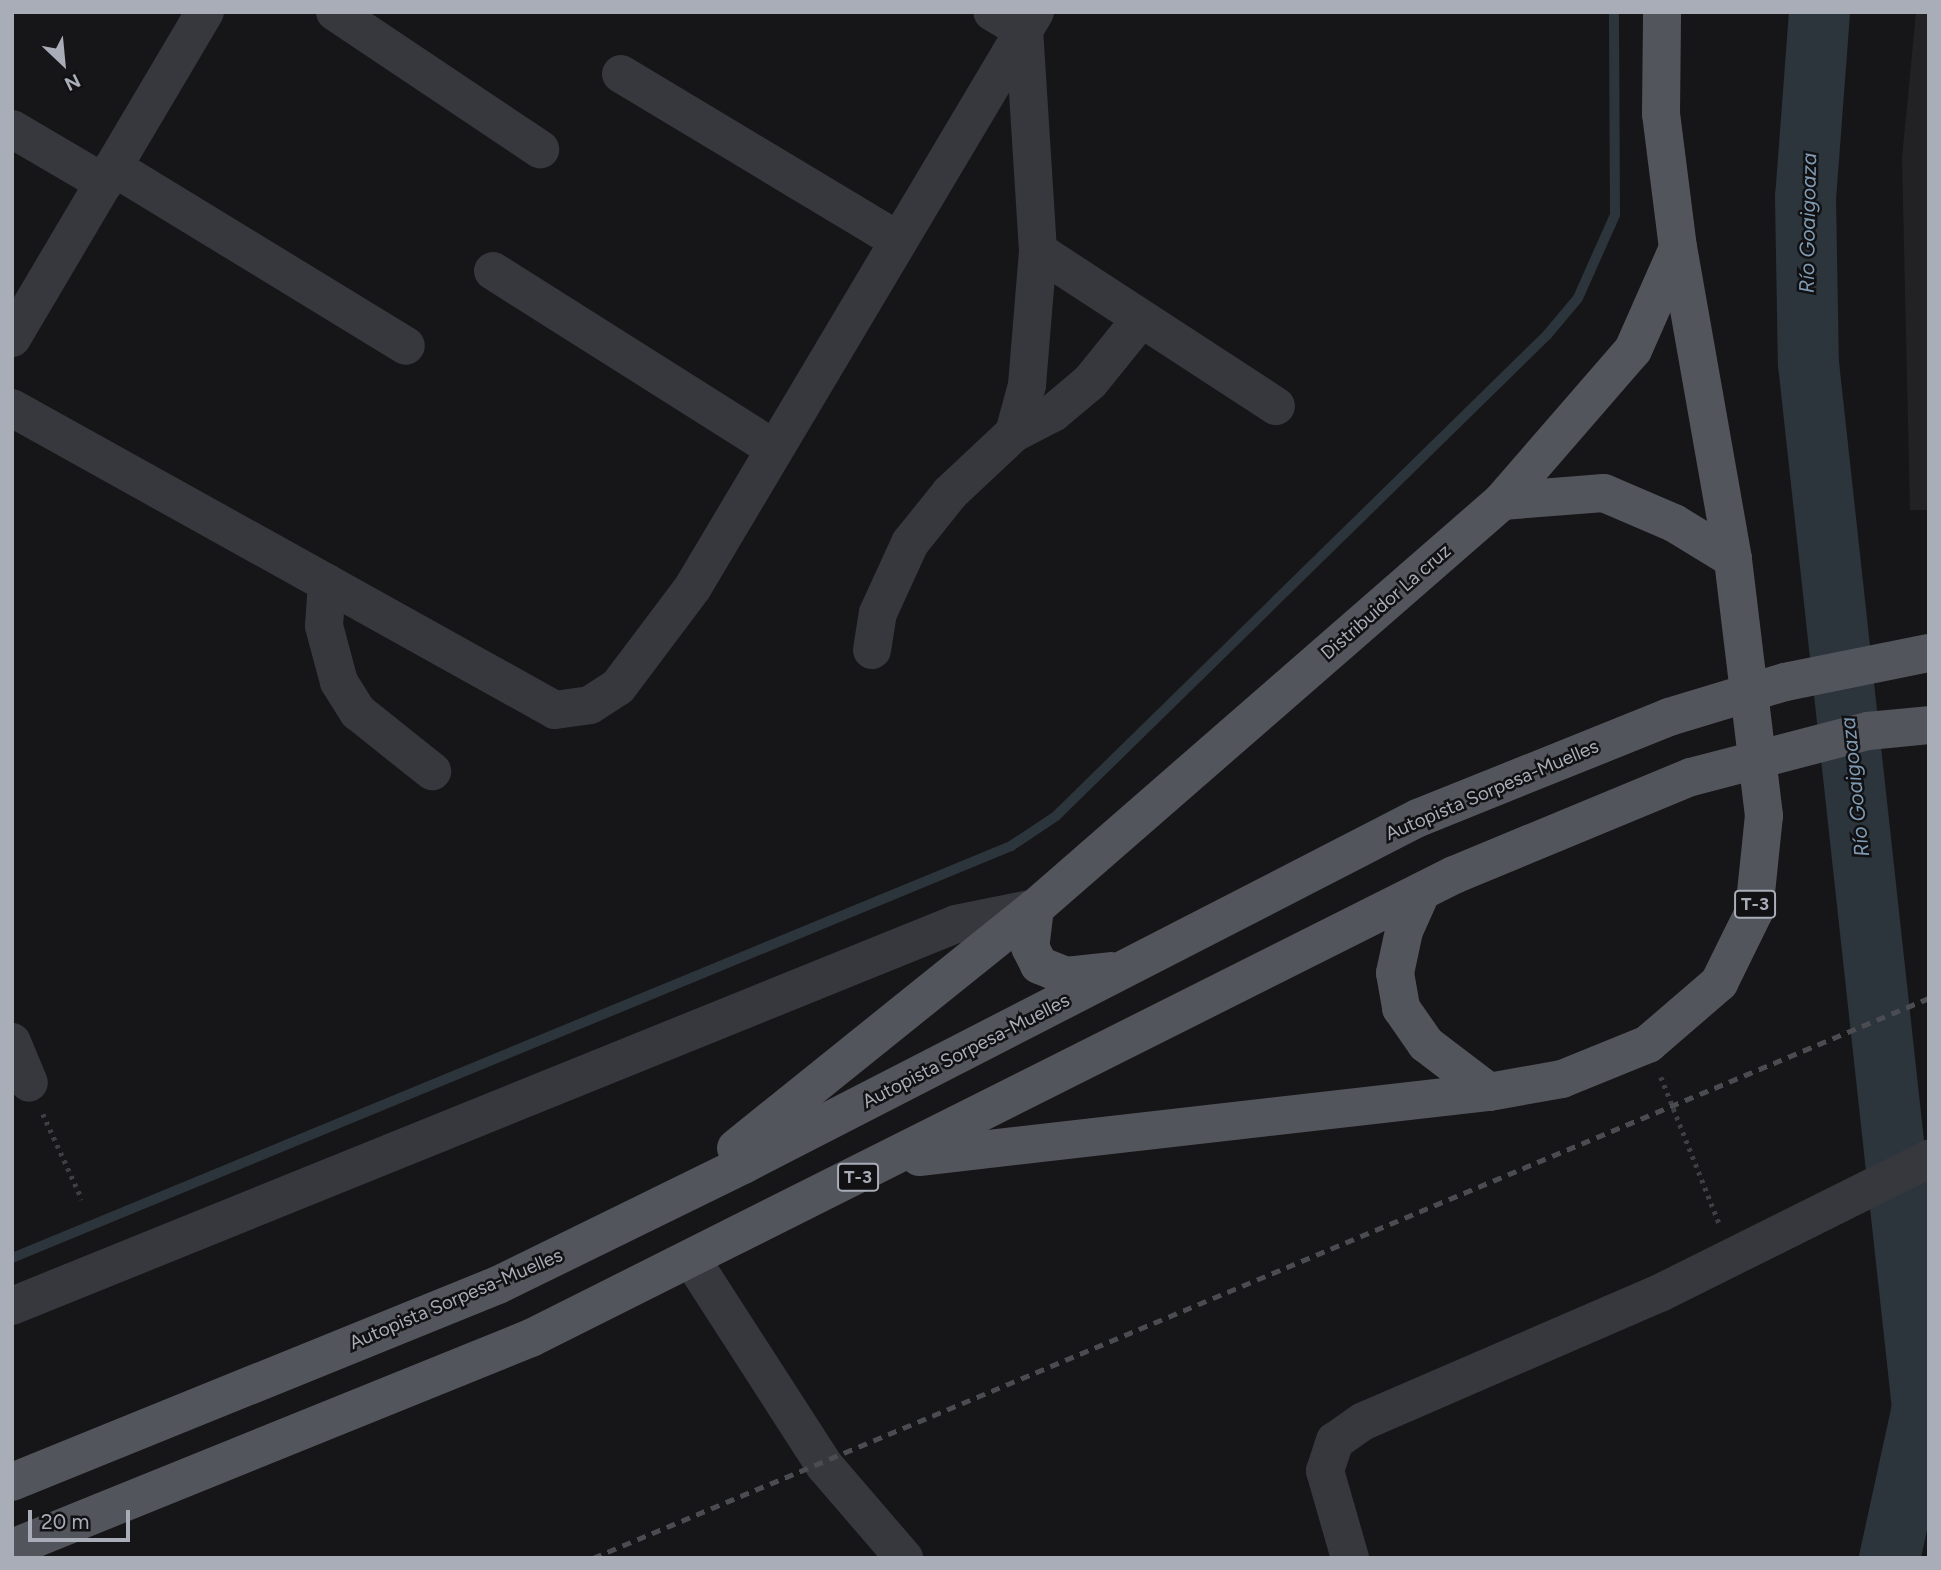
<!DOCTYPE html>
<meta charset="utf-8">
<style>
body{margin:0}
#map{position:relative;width:1941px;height:1570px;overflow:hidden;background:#161618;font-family:Figtree,sans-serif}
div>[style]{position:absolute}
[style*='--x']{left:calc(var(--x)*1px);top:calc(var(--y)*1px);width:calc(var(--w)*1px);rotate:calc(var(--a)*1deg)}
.built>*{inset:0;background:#222225}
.stream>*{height:10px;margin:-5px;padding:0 5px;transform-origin:5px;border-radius:5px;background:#2c353c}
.river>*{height:61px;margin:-30.5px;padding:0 30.5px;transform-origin:30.5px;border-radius:30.5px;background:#2c353c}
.path>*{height:4.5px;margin-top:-2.25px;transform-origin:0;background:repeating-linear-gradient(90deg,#3d3f44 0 3.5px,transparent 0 8.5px)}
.minor>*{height:38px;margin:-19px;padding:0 19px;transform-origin:19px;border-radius:19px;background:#37383d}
.major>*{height:38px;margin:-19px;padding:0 19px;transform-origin:19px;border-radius:19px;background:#53555c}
.rail>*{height:5px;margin-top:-2.5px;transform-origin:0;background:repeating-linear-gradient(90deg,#4a4c52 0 9px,transparent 0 16px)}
span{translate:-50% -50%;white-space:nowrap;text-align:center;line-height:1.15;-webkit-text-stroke:5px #111113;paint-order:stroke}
.shield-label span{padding:2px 5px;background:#111113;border:2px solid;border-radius:5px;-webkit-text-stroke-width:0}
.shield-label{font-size:18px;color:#a8adb8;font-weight:700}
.street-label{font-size:19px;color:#a8adb8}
.water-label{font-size:21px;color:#7f9bb3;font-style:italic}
.frame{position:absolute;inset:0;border:14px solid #a8adb8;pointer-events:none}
.north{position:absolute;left:28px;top:28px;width:70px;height:70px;-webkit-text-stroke:5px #111113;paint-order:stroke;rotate:154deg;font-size:19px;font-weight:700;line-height:28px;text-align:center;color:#a8adb8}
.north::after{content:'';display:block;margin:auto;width:24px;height:32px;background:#a8adb8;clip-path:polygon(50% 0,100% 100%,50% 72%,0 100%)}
.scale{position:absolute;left:28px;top:1510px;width:102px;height:32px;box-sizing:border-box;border:4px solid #a8adb8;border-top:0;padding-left:9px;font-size:21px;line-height:24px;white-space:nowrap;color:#a8adb8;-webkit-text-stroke:5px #111113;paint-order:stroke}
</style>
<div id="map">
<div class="built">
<i style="clip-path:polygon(1916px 12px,1929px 12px,1929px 510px,1910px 510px,1902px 158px)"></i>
</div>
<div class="stream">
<i style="--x:12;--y:1258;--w:1081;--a:-22.41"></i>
<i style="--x:1011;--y:846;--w:54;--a:-33.7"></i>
<i style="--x:1056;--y:816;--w:687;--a:-44.41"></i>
<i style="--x:1547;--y:335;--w:48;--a:-50"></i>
<i style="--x:1578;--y:298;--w:91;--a:-66"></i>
<i style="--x:1615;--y:215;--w:203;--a:-90.3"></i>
</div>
<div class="river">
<i style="--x:1819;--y:12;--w:186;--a:94.3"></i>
<i style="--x:1805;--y:197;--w:166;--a:89"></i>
<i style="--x:1808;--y:363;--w:1050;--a:83.77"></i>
<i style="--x:1922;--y:1407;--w:155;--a:102.3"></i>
</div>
<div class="path">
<i style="--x:1661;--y:1077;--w:159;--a:68.3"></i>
<i style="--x:43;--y:1114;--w:94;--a:65.4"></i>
</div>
<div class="minor">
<i style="--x:335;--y:12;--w:247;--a:33.8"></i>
<i style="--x:621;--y:74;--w:324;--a:31"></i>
<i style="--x:12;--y:129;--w:107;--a:30.4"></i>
<i style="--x:113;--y:167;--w:343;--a:31.4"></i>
<i style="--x:1038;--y:251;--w:284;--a:33.1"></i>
<i style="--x:493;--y:271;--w:333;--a:32.3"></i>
<i style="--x:12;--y:338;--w:379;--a:-59.4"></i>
<i style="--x:12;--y:408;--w:621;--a:29.08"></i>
<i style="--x:555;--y:710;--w:35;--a:-8"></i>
<i style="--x:590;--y:705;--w:33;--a:-33"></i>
<i style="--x:618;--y:687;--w:125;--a:-53.1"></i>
<i style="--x:693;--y:587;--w:669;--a:-59.26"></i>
<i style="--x:1014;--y:433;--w:44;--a:-27.1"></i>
<i style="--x:1053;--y:413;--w:48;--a:-40"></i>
<i style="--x:1090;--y:382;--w:81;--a:-51"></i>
<i style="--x:327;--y:583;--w:43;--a:94"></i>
<i style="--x:324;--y:626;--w:58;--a:75"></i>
<i style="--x:339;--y:682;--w:36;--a:58"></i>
<i style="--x:358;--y:712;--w:95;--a:38.6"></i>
<i style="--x:872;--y:650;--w:37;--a:-81"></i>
<i style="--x:878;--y:613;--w:77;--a:-65.4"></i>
<i style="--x:910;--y:543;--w:64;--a:-51.3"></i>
<i style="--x:950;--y:493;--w:88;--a:-43.2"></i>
<i style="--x:1014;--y:433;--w:50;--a:-74.8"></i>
<i style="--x:1027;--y:385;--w:134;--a:-85.3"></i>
<i style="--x:1038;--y:251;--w:220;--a:-93.6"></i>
<i style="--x:1024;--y:31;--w:37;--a:-149"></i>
<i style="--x:12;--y:1042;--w:44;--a:67.5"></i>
<i style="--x:692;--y:1260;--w:244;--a:57.2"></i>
<i style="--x:824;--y:1465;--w:123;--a:49.3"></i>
<i style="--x:12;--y:1306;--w:1018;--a:-22.03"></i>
<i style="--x:956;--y:924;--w:81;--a:-11.4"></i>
<i style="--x:1350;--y:1558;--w:91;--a:-106"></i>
<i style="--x:1325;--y:1471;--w:32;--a:-72"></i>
<i style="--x:1335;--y:1441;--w:35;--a:-35"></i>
<i style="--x:1364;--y:1421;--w:322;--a:-23.4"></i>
<i style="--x:1660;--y:1293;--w:301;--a:-26.5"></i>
</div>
<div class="major">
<i style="--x:1502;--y:501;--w:102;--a:-4.5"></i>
<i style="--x:1604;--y:493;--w:76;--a:23.2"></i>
<i style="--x:1674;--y:523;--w:69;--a:31.4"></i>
<i style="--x:1421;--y:893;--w:42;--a:114.1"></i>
<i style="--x:1404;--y:931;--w:43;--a:102.1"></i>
<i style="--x:1395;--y:973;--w:36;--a:80"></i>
<i style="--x:1401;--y:1008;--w:44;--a:55.2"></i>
<i style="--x:1426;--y:1044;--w:79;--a:37.3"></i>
<i style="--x:1035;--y:908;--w:39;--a:97"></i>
<i style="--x:1030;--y:947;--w:20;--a:63"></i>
<i style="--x:1039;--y:965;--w:29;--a:22"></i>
<i style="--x:1066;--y:976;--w:45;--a:-6.3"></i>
<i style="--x:736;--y:1148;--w:383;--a:-38.8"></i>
<i style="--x:1035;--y:908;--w:619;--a:-41.07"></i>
<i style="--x:1502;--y:501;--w:200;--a:-49.1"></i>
<i style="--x:1633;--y:350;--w:111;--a:-66.2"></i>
<i style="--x:919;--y:1157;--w:574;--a:-6.51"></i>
<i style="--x:1489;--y:1092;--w:74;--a:-10.1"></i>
<i style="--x:1562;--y:1079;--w:93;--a:-22.1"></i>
<i style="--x:1648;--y:1044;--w:94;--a:-40.7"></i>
<i style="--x:1719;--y:983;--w:79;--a:-63.8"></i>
<i style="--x:1754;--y:912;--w:97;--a:-84.1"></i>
<i style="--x:1764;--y:816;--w:259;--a:-96.9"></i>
<i style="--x:1733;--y:559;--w:316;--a:-100"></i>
<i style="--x:1678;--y:248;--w:135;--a:-97.2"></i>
<i style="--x:1661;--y:114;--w:102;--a:-89.4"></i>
<i style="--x:12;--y:1482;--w:524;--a:-22.07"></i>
<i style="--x:498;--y:1285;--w:273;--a:-26.1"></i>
<i style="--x:743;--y:1165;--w:759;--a:-27.21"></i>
<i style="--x:1418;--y:818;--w:271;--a:-21.9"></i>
<i style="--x:1669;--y:717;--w:121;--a:-16.8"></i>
<i style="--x:1785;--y:682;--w:147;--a:-11.4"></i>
<i style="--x:12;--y:1548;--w:560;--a:-22.03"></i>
<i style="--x:531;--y:1338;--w:1033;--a:-26.64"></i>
<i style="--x:1454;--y:875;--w:256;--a:-22.5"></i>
<i style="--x:1691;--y:777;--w:183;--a:-14.6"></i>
<i style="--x:1868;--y:731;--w:61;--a:-5.6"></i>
</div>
<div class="rail">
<i style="--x:593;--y:1558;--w:1449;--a:-22.74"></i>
</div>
<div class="shield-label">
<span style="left:1755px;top:904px">T-3</span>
<span style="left:858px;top:1177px">T-3</span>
</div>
<div class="street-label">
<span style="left:1386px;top:602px;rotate:-41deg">Distribuidor La cruz</span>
<span style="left:1492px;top:790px;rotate:-23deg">Autopista Sorpesa-Muelles</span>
<span style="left:966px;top:1051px;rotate:-27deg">Autopista Sorpesa-Muelles</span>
<span style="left:456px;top:1299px;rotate:-23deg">Autopista Sorpesa-Muelles</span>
</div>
<div class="water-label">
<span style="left:1808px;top:223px;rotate:-89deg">Río Goaigoaza</span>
<span style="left:1855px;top:787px;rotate:-96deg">Río Goaigoaza</span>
</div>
<div class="frame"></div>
<div class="north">N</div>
<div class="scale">20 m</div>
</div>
